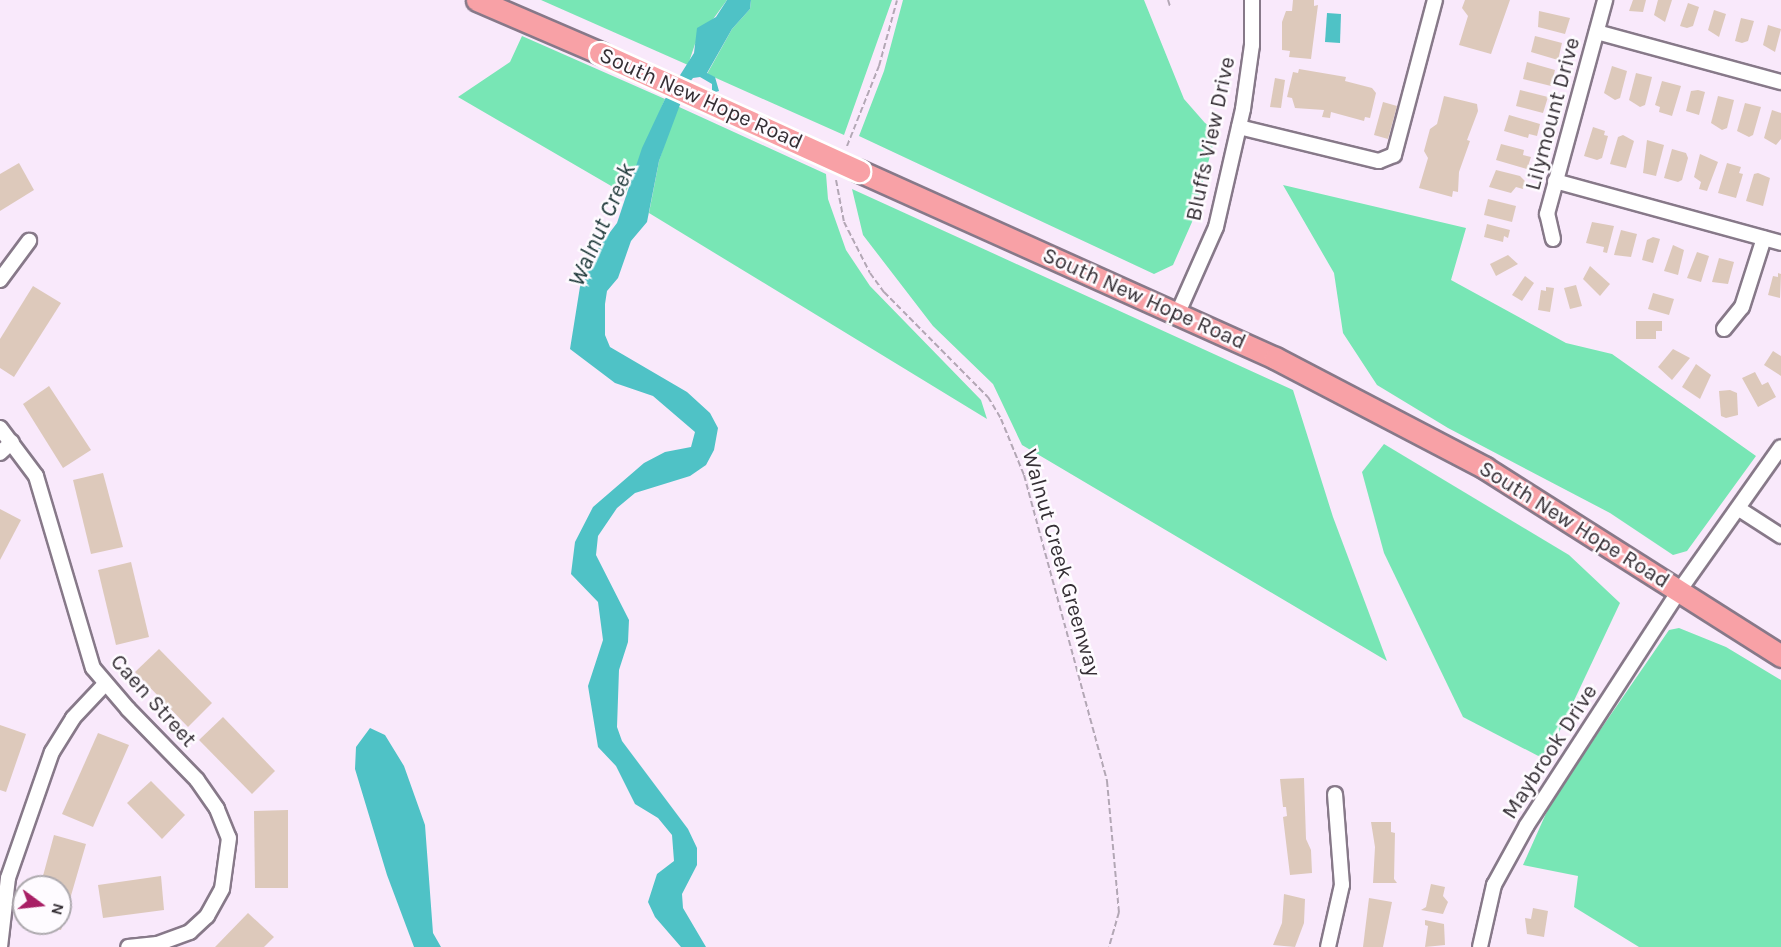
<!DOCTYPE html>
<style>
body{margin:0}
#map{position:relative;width:1781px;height:947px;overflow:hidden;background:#f9e9fb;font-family:Karla,sans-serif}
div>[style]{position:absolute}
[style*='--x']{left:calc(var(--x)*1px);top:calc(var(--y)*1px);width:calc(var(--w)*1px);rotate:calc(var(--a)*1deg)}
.green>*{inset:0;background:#78e6b5}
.water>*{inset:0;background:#4fc2c6}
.building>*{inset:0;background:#ddc9bb}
.path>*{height:2px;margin-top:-1px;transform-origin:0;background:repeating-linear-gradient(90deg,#b3a7b5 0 6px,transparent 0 9px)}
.roads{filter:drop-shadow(2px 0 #877989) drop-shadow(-2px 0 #877989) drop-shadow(0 2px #877989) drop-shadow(0 -2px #877989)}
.street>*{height:14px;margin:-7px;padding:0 7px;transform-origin:7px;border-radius:7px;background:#fff}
.primary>*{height:21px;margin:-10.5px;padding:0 10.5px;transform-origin:10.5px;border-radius:10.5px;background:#f8a1a6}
.bridges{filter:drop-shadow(2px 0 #fff) drop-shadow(-2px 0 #fff) drop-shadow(0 2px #fff) drop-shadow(0 -2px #fff)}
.primary-bridge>*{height:21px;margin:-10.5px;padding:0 10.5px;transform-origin:10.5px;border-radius:10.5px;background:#f8a1a6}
span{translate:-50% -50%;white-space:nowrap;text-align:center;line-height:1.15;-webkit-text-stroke:5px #fefbff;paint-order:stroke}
.street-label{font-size:22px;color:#342e34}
.water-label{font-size:24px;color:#1f393a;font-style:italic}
.north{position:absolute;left:12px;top:875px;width:60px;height:60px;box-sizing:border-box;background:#fefbff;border:2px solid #ada9ae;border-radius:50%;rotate:105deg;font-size:16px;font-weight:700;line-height:24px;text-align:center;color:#342e34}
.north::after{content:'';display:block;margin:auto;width:21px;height:27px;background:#a81f65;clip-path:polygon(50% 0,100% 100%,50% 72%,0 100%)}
</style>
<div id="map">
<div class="green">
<i style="clip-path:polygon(541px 0,727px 0,695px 44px,688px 65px)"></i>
<i style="clip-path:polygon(751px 0,892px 0,844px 135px,707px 74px,732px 29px,750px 9px)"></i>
<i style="clip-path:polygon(903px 0,1144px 0,1184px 99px,1205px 123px,1217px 130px,1192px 222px,1173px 265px,1154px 274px,859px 136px,884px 71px)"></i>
<i style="clip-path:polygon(522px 36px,665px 99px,625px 194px,458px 97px,510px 62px)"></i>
<i style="clip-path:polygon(677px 106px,826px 174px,828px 199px,846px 250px,870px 286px,981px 400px,987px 419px,649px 213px,659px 161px)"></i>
<i style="clip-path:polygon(1283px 185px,1466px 228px,1451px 280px,1566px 343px,1612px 354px,1756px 456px,1687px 551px,1673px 555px,1610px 513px,1448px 428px,1377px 385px,1343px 333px,1334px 273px)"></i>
<i style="clip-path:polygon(852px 189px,1293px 390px,1333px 517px,1387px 661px,1022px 445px,993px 384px,933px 326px,863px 235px)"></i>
<i style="clip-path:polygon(1384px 444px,1569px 555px,1620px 603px,1546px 760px,1463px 717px,1384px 553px,1362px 472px)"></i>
<i style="clip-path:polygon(1679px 628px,1726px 647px,1781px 680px,1781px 947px,1639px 947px,1574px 907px,1578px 876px,1523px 865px,1552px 800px,1669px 630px)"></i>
</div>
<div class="water">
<i style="clip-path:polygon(727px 0,751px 0,750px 9px,732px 29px,707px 73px,715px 77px,719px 91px,712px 93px,712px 84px,700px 77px,693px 78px,687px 86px,659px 161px,647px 222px,631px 241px,618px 278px,607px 291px,605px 304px,605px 335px,610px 347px,687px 392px,710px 413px,718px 428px,714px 450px,706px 465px,690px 476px,635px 493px,617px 508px,598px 536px,596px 555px,629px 620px,628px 642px,619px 670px,617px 727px,622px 741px,688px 829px,697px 848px,697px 865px,682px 894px,683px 908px,706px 947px,681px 947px,655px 917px,648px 902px,657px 874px,674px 861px,672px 835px,658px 818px,635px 804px,616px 766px,598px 747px,588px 686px,603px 640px,598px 602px,571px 574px,575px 542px,593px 507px,644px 463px,665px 452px,691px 447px,695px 432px,653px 396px,615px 383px,570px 349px,583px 268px,617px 223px,642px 148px,665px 99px,694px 53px,697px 28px,716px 17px)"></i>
<i style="clip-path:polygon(1327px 13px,1341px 14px,1340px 43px,1325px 42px)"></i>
<i style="clip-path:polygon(370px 728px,385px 735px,404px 766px,425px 825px,433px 933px,441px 947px,414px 947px,387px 875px,355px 769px,356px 747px)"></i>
</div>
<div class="building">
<i style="clip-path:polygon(1293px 0,1314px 0,1314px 6px,1318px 5px,1311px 59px,1289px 57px,1290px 51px,1282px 50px,1282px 22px,1286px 11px,1292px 11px)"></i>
<i style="clip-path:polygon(1465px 0,1510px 0,1491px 54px,1459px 45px,1468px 16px,1462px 8px)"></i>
<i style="clip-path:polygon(1633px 0,1646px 0,1643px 12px,1629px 11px)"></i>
<i style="clip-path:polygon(1658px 0,1672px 0,1665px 22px,1654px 15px)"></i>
<i style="clip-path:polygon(1688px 3px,1699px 7px,1693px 26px,1687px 28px,1680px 26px)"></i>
<i style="clip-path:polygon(1714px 10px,1726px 14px,1719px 37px,1708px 30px)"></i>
<i style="clip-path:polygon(1539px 11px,1570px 18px,1565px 34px,1538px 27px)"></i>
<i style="clip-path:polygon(1741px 18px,1754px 21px,1748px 41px,1742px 43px,1735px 41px)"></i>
<i style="clip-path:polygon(1768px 25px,1781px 29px,1775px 52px,1763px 45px)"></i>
<i style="clip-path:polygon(1535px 36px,1562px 43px,1558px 60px,1531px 52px)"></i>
<i style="clip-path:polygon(1527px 62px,1555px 70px,1551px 86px,1523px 79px)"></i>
<i style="clip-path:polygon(1612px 66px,1627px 71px,1620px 98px,1615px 100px,1604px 93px)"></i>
<i style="clip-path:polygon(1299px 69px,1346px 77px,1345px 81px,1372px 88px,1376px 93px,1370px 118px,1365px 117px,1364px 121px,1331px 112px,1330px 118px,1322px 117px,1324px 110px,1295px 108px,1292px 98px,1287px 97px,1293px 72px,1298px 73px)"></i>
<i style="clip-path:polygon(1636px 73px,1652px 77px,1645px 105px,1640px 107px,1629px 100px)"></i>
<i style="clip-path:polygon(1275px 78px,1285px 80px,1281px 108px,1270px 107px)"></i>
<i style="clip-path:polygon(1662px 81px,1681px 86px,1672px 116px,1659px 112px,1660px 107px,1655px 105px)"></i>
<i style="clip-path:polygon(1520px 90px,1548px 97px,1543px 113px,1516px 106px)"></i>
<i style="clip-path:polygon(1698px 90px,1705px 92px,1699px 115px,1686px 111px,1691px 91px)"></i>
<i style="clip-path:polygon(1444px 96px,1477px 104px,1478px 111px,1467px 140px,1470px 141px,1459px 172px,1458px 192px,1453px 191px,1452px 197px,1419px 188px,1428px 158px,1424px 151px,1430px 129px,1437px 124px)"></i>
<i style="clip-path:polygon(1718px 96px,1734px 100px,1727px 128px,1722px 130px,1711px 123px)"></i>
<i style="clip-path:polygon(1383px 102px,1397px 106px,1388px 139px,1374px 135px)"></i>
<i style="clip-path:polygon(1745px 103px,1761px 107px,1753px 135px,1749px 137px,1737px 131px)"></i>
<i style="clip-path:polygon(1772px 110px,1781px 113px,1781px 139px,1776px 145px,1764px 138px)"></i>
<i style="clip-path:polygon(1509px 115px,1540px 124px,1537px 136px,1529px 134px,1528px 138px,1504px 131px)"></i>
<i style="clip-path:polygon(1593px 127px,1605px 131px,1604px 135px,1608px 136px,1602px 158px,1597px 160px,1584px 156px)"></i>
<i style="clip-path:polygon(1623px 135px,1634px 141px,1626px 168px,1610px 164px,1618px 137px)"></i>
<i style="clip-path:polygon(1647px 140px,1664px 145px,1656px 176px,1643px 173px)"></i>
<i style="clip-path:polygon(1501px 144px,1524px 150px,1523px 155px,1531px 157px,1527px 169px,1496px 160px)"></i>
<i style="clip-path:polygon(1672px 149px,1686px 153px,1688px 158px,1682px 180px,1678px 182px,1664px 178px)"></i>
<i style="clip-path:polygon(1700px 154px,1718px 162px,1707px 191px,1699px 189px,1701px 182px,1694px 177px)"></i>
<i style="clip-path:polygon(19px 163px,34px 190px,0 211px,0 174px)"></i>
<i style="clip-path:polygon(1727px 163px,1741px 167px,1739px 173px,1743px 174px,1736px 198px,1718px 193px)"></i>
<i style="clip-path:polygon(1496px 170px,1520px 176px,1525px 181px,1523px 189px,1516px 187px,1511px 193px,1489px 187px)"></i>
<i style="clip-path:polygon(1758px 173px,1770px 178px,1763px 206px,1746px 201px,1754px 174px)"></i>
<i style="clip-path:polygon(1488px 199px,1516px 206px,1512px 222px,1484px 215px)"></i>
<i style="clip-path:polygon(1592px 222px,1614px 226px,1607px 253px,1603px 252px,1604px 247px,1586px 243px)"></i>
<i style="clip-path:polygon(1487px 224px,1510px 230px,1508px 238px,1504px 236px,1503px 242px,1484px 237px)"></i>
<i style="clip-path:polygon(1621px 230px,1637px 234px,1631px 257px,1614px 255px)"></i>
<i style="clip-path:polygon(1653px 237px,1660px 239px,1653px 263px,1642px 260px,1647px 240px)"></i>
<i style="clip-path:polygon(1673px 245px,1684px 250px,1678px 275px,1664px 271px)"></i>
<i style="clip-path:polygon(1697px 252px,1709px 256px,1701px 282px,1687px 278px)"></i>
<i style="clip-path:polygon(1508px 255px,1518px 264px,1496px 276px,1490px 264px)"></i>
<i style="clip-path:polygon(1719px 258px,1734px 262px,1728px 284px,1712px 282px)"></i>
<i style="clip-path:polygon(1590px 266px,1610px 284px,1600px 296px,1583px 279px)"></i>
<i style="clip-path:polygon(1778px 273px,1781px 274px,1780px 298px,1768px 295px,1773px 276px,1778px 277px)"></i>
<i style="clip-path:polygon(1525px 276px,1534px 283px,1522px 301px,1512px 295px)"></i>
<i style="clip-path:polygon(1576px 285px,1582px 306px,1570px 309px,1564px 288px)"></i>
<i style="clip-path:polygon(33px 286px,61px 303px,14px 377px,0 368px,0 339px)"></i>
<i style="clip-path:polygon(1546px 287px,1554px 288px,1550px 312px,1538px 310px,1541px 290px,1546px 291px)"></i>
<i style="clip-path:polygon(1653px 293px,1674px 299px,1669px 315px,1648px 309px)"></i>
<i style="clip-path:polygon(1636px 321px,1662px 321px,1662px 331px,1656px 331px,1656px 339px,1636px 339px)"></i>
<i style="clip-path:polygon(1673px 349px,1690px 358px,1672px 380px,1658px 367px)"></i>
<i style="clip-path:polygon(1773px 351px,1781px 356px,1781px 376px,1764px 365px)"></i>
<i style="clip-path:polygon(1696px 364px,1711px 375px,1700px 399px,1682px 387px)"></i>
<i style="clip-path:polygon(1755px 372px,1762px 385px,1768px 382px,1776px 397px,1758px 407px,1742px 378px)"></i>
<i style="clip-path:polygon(49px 386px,91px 450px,63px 468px,23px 404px)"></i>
<i style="clip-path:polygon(1730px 390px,1737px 393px,1738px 415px,1726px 418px,1721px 416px,1719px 391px)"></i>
<i style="clip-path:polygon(103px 473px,123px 547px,91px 554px,73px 480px)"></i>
<i style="clip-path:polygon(0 509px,21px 520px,0 560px)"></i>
<i style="clip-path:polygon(131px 562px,149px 637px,116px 645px,98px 570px)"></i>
<i style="clip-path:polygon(159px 649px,212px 703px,188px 727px,135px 672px)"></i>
<i style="clip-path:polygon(223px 717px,275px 771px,252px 794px,199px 740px)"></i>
<i style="clip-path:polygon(0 725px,26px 734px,6px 792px,0 790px)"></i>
<i style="clip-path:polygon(98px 733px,129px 745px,93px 827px,62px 814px)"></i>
<i style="clip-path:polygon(1304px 778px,1306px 839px,1311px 850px,1312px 873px,1290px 875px,1283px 817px,1287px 816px,1286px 807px,1283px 807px,1280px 779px)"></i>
<i style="clip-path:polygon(151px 781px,185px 815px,162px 839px,127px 803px)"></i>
<i style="clip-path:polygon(288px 810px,288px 888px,255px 888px,254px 811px)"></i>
<i style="clip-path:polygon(1371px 822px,1391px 822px,1391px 832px,1395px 833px,1394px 879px,1397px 883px,1373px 883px,1375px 847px)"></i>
<i style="clip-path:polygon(54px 835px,86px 844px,61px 930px,38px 924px,60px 923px,60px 887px,40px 887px)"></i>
<i style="clip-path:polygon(161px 876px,164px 910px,103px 918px,98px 885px)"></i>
<i style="clip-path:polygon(1431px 884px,1445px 887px,1443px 896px,1448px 902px,1443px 914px,1421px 910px,1426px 907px)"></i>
<i style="clip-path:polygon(1284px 894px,1305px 899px,1304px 923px,1295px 947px,1273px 945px,1282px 923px)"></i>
<i style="clip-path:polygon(1369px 898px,1392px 902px,1383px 947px,1363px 947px)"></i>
<i style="clip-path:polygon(1533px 908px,1548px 911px,1544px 937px,1527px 934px,1525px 918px,1531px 919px)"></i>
<i style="clip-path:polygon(248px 913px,274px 937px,264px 947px,215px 947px)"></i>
<i style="clip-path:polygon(1425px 920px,1444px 924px,1445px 945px,1425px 947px,1428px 926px,1425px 925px)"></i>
</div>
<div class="path">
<i style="--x:1168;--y:0;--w:6;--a:72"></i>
<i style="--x:847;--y:146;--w:86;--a:-68.2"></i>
<i style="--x:879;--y:66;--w:68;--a:-74.7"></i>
<i style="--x:836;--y:180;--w:43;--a:79.2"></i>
<i style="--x:844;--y:222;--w:57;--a:63"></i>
<i style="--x:870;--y:273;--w:24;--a:54"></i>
<i style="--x:884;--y:292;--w:148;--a:45.3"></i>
<i style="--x:988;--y:397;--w:26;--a:59"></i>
<i style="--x:1001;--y:419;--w:61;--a:67.7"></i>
<i style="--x:1024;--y:475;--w:317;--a:74.8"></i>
<i style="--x:1107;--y:781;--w:132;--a:84.8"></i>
<i style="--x:1119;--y:912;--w:36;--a:106"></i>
</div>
<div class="roads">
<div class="street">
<i style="--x:1597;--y:32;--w:191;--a:15.2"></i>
<i style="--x:1239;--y:127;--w:144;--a:13.7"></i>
<i style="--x:1379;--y:161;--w:16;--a:-22"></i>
<i style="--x:1394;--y:155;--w:160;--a:-75.2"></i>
<i style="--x:1555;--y:181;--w:234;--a:15.3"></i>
<i style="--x:1553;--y:239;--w:26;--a:-103"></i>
<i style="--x:1547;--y:214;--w:222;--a:-74.8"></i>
<i style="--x:0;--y:280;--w:49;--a:-53.4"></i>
<i style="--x:1177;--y:315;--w:96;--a:-66.1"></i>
<i style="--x:1216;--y:227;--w:121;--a:-77.1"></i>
<i style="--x:1243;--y:109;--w:65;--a:-82"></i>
<i style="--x:1252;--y:45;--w:45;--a:-90"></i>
<i style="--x:1724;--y:329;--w:28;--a:-51"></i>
<i style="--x:1742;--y:307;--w:72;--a:-72.3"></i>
<i style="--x:0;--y:428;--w:60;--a:53.1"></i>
<i style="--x:36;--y:476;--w:200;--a:73.5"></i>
<i style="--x:93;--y:668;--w:54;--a:49.5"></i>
<i style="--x:128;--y:709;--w:99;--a:45.8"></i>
<i style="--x:197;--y:780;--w:35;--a:55"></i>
<i style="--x:217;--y:809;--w:31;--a:68"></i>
<i style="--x:229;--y:838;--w:51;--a:97.8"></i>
<i style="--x:222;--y:889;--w:31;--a:119"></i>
<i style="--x:207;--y:916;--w:23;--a:137"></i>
<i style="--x:190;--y:932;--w:35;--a:160"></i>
<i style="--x:157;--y:944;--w:29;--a:174"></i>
<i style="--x:0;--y:453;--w:16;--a:-43"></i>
<i style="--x:1739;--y:509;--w:50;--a:32.7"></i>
<i style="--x:0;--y:947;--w:69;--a:-83.4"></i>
<i style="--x:8;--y:878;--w:133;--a:-70.8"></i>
<i style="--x:52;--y:752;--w:40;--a:-58"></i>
<i style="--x:73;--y:718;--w:47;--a:-46.7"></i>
<i style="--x:1328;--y:947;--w:64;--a:-77.3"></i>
<i style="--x:1342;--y:885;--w:91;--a:-94.4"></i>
<i style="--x:1480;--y:947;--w:64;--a:-77.3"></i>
<i style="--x:1494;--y:885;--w:68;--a:-61.2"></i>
<i style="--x:1527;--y:825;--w:279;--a:-57"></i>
<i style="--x:1679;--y:591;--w:176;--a:-54.7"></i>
</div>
<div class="primary">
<i style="--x:477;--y:0;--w:134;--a:23.3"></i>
<i style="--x:859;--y:171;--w:456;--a:24.2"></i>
<i style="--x:1275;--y:358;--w:237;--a:27.6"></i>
<i style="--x:1485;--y:468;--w:351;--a:32.4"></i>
</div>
</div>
<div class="bridges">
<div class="primary-bridge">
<i style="--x:600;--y:53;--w:285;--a:24.5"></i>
</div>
</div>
<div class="street-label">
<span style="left:701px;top:99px;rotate:24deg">South New Hope Road</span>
<span style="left:1553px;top:114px;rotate:-75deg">Lilymount Drive</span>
<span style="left:1211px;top:139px;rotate:-78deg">Bluffs View Drive</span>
<span style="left:1144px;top:299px;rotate:24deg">South New Hope Road</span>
<span style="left:1574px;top:525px;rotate:32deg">South New Hope Road</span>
<span style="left:1061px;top:563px;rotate:74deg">Walnut Creek Greenway</span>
<span style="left:153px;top:701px;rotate:48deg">Caen Street</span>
<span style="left:1550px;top:752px;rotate:-57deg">Maybrook Drive</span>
</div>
<div class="water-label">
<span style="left:602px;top:225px;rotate:-66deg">Walnut Creek</span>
</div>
<div class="north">N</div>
</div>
